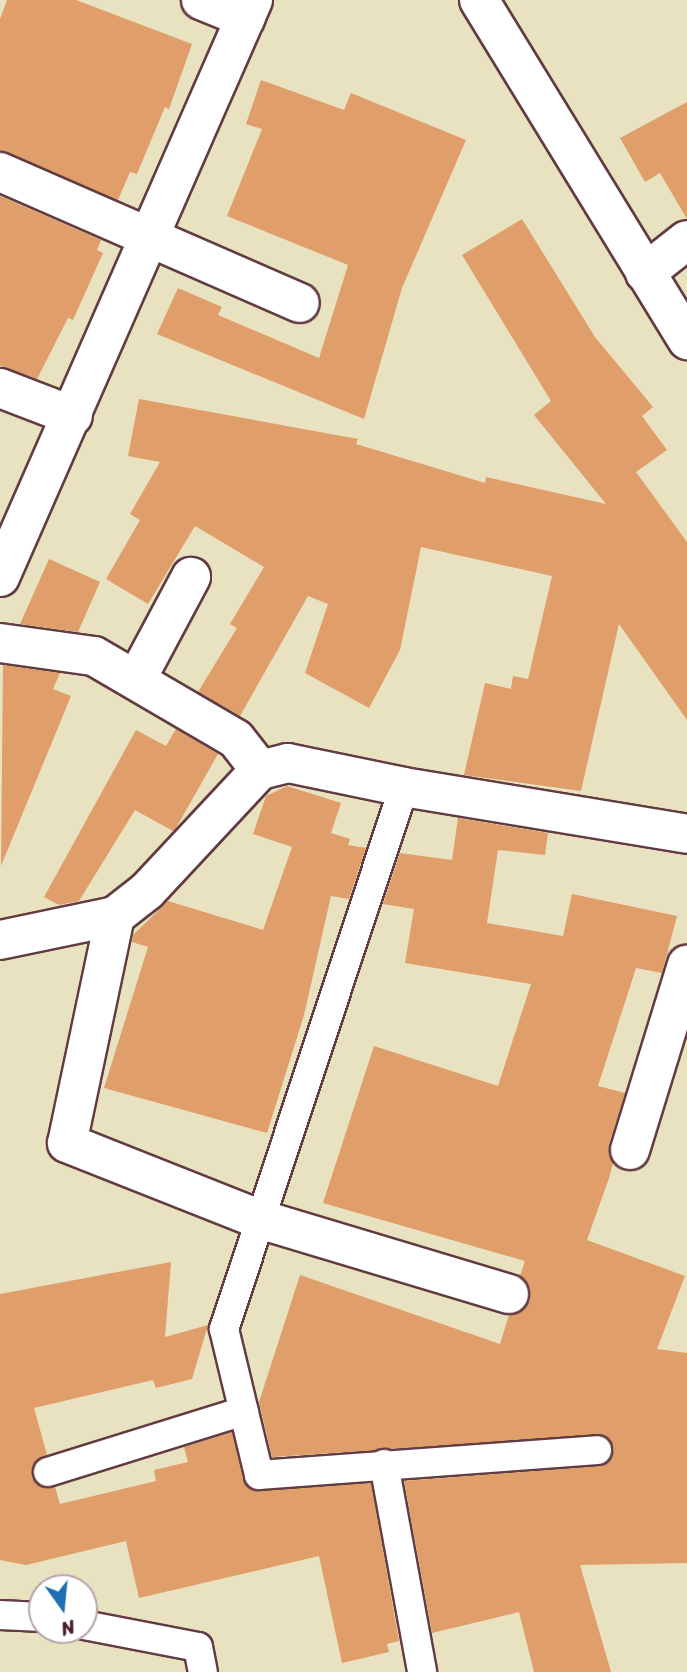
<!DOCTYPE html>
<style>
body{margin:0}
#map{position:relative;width:687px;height:1672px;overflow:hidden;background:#e8e2c0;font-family:Sriracha,sans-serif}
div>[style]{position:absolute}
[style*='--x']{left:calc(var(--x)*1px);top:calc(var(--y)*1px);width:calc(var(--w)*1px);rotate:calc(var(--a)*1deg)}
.building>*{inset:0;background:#df9e6a}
.roads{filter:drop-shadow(2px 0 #623c41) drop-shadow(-2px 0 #623c41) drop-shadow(0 2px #623c41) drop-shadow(0 -2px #623c41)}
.lane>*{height:28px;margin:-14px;padding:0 14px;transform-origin:14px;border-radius:14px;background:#fff}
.street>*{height:38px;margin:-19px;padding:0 19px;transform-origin:19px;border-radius:19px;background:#fff}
.secondary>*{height:38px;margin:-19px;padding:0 19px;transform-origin:19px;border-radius:19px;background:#fff}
span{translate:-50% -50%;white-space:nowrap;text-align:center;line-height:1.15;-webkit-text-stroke:5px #fff;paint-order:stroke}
.north{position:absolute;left:28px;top:1574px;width:70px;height:70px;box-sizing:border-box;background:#fff;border:2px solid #b7a5aa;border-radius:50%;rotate:165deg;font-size:19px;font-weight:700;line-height:28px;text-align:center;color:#4a1f2b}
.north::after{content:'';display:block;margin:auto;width:24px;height:32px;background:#1f6fb2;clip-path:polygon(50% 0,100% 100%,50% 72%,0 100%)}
</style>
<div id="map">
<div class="building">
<i style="clip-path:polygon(7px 0,76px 0,192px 44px,169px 109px,165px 107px,137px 174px,130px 172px,118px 200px,0 151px,0 19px)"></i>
<i style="clip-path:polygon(261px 80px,344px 110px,351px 93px,466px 140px,402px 288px,364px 419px,157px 334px,178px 288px,222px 307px,218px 315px,319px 358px,348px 265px,227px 216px,262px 129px,246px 124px)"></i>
<i style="clip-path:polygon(687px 102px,687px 219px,660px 173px,645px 182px,620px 138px)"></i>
<i style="clip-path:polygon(0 196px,101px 240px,97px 250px,103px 253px,73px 320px,68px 318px,37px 379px,0 366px)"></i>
<i style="clip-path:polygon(522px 219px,595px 337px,653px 407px,642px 416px,667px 450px,636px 472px,687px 542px,687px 720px,619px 624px,581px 791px,464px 775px,485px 683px,511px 689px,513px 676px,528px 679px,552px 576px,421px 547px,400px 650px,369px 708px,305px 673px,328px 604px,308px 596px,240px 716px,198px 692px,237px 628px,230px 624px,264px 567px,195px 526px,148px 604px,106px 579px,140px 520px,130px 514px,160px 462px,128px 456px,139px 399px,358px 439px,356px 444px,485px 483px,486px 477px,606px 504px,534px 415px,551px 401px,462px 255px)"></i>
<i style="clip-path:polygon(49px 559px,100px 582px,78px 632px,20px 624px)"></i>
<i style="clip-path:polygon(3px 665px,60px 673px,53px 689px,71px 696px,1px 866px)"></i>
<i style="clip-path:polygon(176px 729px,218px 754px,176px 828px,173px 831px,135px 810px,79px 901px,59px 905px,44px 897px,136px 730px,166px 746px)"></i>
<i style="clip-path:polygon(287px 786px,341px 803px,331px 833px,350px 839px,348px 845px,366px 848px,349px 899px,331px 896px,304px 1015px,267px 1133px,104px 1088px,148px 947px,132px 942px,133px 935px,168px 901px,263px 930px,292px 847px,253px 834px,266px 796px)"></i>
<i style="clip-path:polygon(458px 818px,548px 833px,545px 855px,498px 850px,487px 923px,563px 936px,572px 894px,677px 916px,662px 973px,636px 968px,598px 1086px,625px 1093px,609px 1144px,613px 1163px,609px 1178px,587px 1240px,685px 1276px,657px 1349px,687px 1353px,687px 1563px,580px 1565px,611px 1672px,534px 1672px,519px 1612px,432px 1633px,404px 1481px,599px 1466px,612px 1457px,613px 1448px,605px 1435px,272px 1457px,259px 1402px,300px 1275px,500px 1344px,509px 1315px,523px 1310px,530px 1301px,530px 1288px,520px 1276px,525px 1261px,323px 1203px,374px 1046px,498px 1086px,531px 984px,405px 963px,414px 909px,383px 904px,400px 853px,452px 860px)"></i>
<i style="clip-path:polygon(171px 1262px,165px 1337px,208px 1325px,192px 1379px,156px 1388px,153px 1380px,34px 1408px,47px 1455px,35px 1461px,32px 1478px,44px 1488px,55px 1487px,60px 1504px,156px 1481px,154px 1470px,188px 1462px,184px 1447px,232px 1432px,243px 1479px,253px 1491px,371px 1483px,399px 1641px,387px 1644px,389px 1652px,342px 1663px,319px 1556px,139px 1598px,126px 1541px,26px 1565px,0 1560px,0 1294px)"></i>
</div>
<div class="roads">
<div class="lane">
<i style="--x:404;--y:787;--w:571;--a:108.37"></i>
<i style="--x:224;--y:1329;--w:150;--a:76.5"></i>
<i style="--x:259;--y:1475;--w:339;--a:-4.2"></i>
<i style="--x:384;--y:1464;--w:211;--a:79.6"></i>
<i style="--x:48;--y:1472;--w:205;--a:-17.3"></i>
<i style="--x:0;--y:1615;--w:42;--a:2.7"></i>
<i style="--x:84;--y:1625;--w:116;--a:10.9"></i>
<i style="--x:198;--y:1647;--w:25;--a:79"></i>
</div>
<div class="street">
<i style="--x:201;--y:0;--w:48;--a:22.2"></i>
<i style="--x:0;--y:172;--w:327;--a:23.6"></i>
<i style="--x:645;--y:273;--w:53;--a:-38.2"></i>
<i style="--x:0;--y:388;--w:78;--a:21"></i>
<i style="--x:0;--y:577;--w:630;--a:-66.32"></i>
<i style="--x:0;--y:643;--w:95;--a:7.9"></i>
<i style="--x:94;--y:656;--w:164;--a:30.3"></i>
<i style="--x:236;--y:739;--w:39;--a:52"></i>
<i style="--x:136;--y:680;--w:117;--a:-61.9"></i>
<i style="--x:115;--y:916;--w:232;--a:101.9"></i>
<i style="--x:67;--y:1143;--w:206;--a:21.6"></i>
<i style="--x:259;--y:1219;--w:261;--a:16.7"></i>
<i style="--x:0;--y:940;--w:117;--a:-11.8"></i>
<i style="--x:115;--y:916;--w:41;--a:-38"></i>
<i style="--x:147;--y:891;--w:166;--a:-47"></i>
<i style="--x:260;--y:770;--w:29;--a:-14"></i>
<i style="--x:288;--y:763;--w:118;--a:11.7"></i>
<i style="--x:404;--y:787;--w:287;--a:9.4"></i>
<i style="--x:630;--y:1150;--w:194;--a:-72.9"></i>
</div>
<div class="secondary">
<i style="--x:479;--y:0;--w:399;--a:58.5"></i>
</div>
</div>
<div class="north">N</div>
</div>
